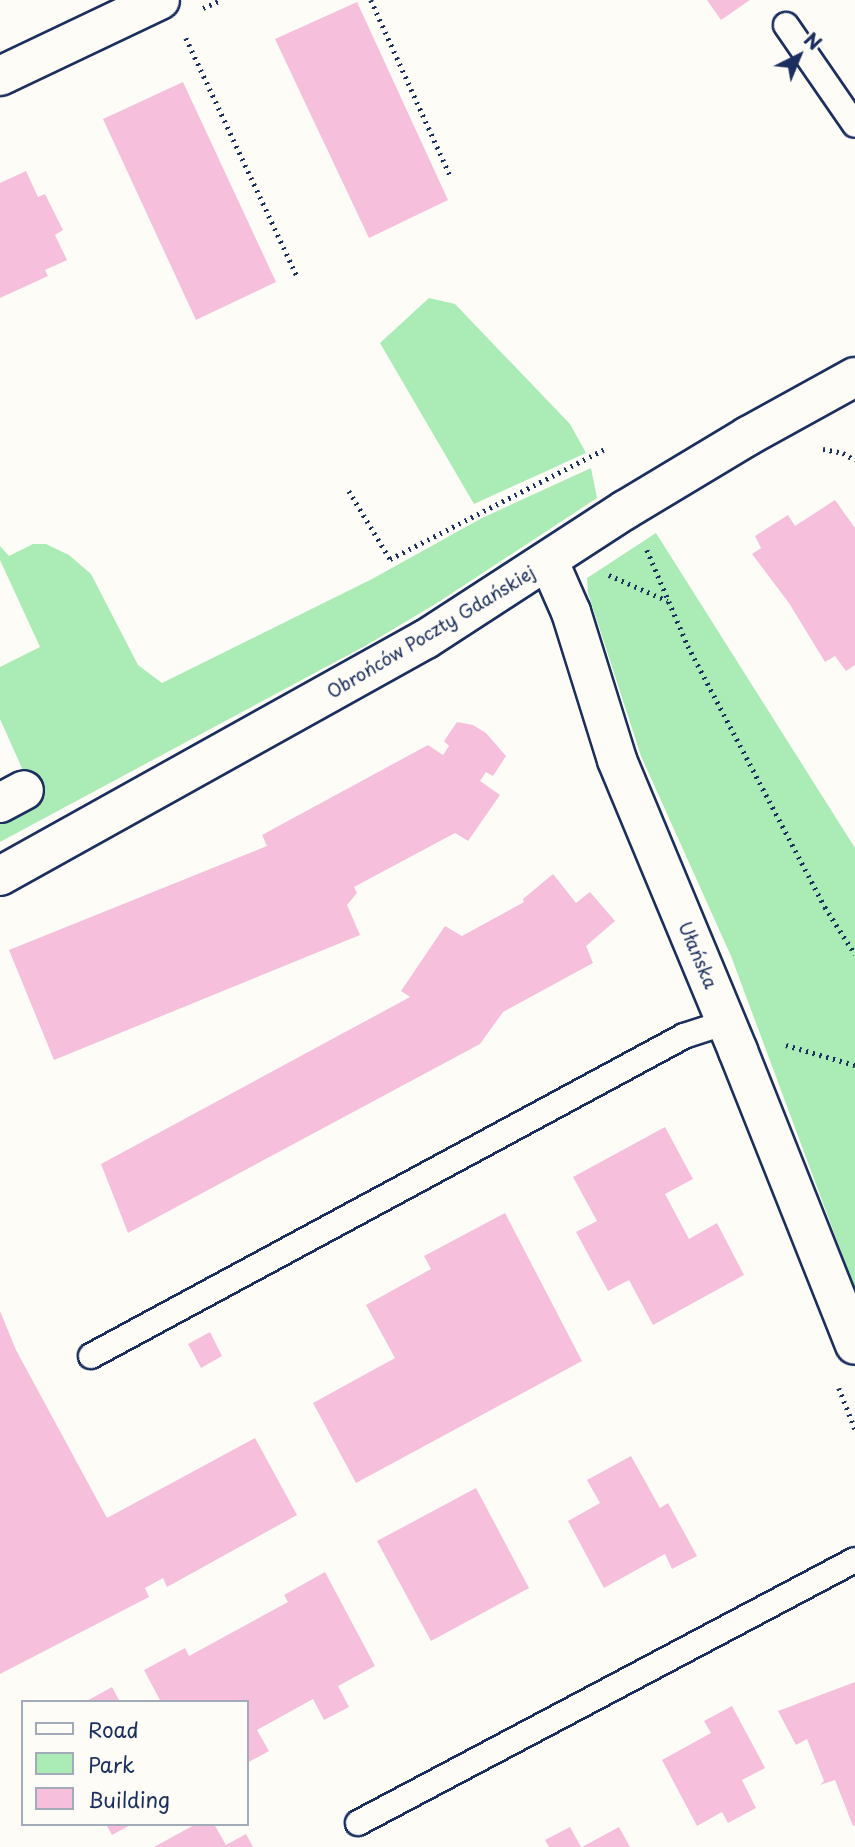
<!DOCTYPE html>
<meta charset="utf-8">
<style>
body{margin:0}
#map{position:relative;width:855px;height:1847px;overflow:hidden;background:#fdfcf7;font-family:"Playpen Sans",sans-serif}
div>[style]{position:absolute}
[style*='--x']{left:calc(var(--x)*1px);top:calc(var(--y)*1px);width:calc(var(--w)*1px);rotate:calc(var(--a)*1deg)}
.green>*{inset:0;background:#abecb6}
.building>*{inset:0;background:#f6c0dc}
.path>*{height:4.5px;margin-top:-2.25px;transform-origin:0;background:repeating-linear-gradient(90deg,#1b2f5e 0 2px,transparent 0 7px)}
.roads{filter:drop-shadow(2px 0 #1b2f5e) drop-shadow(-2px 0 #1b2f5e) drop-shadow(0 2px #1b2f5e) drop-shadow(0 -2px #1b2f5e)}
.service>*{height:24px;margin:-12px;padding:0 12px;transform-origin:12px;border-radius:12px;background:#fdfcf7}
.minor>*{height:38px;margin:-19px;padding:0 19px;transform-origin:19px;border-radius:19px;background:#fdfcf7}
span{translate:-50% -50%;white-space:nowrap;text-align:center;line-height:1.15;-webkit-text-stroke:6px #fdfcf7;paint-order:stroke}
.street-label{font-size:18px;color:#1b2f5e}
.legend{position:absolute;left:21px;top:1700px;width:228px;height:126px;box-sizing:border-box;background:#fdfcf7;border:2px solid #a3aaba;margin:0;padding:9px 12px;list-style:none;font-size:21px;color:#1b2f5e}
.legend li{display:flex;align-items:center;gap:14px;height:35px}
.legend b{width:35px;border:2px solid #a3aaba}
.north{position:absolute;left:764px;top:21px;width:70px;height:70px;-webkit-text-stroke:5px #fdfcf7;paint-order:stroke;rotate:43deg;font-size:19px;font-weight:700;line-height:28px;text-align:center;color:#1b2f5e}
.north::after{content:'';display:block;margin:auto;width:24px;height:32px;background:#1b2f5e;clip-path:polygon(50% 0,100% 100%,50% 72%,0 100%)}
</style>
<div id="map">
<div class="green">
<i style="clip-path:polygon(429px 298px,455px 304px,570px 424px,586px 453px,474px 504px,380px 343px)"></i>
<i style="clip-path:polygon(591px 468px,597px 498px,437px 603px,365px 646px,0 842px,0 824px,38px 804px,0 719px,0 667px,40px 647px,0 560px,0 546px,9px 556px,33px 544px,46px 544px,69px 555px,91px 574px,138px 665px,162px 683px,372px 579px,482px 518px)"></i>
<i style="clip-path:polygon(656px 533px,855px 848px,855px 1289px,731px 956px,641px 756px,588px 593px,587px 578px)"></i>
</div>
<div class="building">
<i style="clip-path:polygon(707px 0,750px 0,721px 20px)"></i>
<i style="clip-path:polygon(357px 2px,448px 200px,369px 238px,275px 39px)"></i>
<i style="clip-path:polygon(183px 82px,276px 282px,196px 320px,103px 119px)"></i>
<i style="clip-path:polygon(26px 171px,38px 197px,45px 194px,63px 230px,55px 235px,67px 260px,45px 270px,48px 276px,0 298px,0 183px)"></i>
<i style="clip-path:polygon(835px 500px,855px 528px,855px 665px,846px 671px,835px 656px,825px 662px,789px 603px,752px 554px,761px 548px,755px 536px,788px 515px,795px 526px)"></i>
<i style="clip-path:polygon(457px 722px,473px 725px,486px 733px,506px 756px,493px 776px,486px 772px,480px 781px,500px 795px,468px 841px,455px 833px,354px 887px,357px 893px,347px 905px,360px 935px,54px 1060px,9px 950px,267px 846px,262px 835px,428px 745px,443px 755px,449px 746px,444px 741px)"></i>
<i style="clip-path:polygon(553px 874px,576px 903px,590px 892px,615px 921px,586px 946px,593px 963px,503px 1012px,480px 1044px,128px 1233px,101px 1164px,410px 997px,401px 991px,445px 926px,462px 936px,524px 902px,523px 899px)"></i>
<i style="clip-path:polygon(665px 1127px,693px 1179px,665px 1194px,689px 1239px,717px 1223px,744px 1275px,653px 1325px,629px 1280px,608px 1291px,576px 1232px,597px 1221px,573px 1177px)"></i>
<i style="clip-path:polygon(505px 1213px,582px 1361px,356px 1483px,313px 1403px,395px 1358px,366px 1305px,431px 1269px,424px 1256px)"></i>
<i style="clip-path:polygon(0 1311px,16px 1350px,107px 1518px,255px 1438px,297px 1515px,167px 1587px,163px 1578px,145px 1588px,149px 1597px,0 1674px)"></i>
<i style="clip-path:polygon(210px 1332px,222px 1356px,201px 1368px,188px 1344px)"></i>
<i style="clip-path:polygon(631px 1456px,660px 1508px,668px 1503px,697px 1556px,672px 1569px,665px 1554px,604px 1588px,568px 1521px,600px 1503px,587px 1480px)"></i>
<i style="clip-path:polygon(476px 1488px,529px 1588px,431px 1641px,377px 1541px)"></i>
<i style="clip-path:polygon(325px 1572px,375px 1666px,338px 1686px,349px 1707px,324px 1720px,313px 1699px,257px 1730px,269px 1751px,247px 1763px,247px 1702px,161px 1702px,144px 1670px,185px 1648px,189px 1656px,288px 1602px,284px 1595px)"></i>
<i style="clip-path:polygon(855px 1682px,855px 1825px,853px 1826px,835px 1780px,820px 1785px,824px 1781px,807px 1739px,796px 1745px,778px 1711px)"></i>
<i style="clip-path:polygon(112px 1687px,120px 1702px,85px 1702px)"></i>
<i style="clip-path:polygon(732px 1706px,765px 1768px,742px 1780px,756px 1808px,728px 1823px,722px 1812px,697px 1826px,662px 1760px,711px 1733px,704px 1721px)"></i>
<i style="clip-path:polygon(106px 1824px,132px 1824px,112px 1835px)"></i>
<i style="clip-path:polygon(196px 1824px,214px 1824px,226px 1845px,246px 1834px,253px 1847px,154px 1847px)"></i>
<i style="clip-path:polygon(570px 1827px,581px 1847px,549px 1847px,545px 1840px)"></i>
<i style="clip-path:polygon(619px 1827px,630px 1847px,582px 1847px)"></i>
</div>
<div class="path">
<i style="--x:371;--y:0;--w:194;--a:65.7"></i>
<i style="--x:203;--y:8;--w:20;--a:-24"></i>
<i style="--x:186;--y:38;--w:265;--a:65"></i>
<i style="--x:823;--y:449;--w:20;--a:11"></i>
<i style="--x:843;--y:453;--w:14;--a:30"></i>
<i style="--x:349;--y:491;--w:79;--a:58.9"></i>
<i style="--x:390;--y:559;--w:244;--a:-27.1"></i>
<i style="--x:647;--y:550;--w:104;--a:66.9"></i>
<i style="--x:688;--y:646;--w:295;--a:62.3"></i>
<i style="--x:825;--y:907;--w:56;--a:57.4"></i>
<i style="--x:609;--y:575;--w:64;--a:23.8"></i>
<i style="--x:786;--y:1045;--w:72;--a:16.2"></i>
<i style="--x:839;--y:1388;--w:44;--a:68.7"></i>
</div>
<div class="roads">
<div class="service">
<i style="--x:786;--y:25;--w:121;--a:55.4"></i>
<i style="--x:91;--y:1356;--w:674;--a:-28.35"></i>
<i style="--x:684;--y:1036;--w:45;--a:-18"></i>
<i style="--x:358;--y:1823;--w:562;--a:-27.89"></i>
</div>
<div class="minor">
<i style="--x:0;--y:76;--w:177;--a:-25.4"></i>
<i style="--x:549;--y:562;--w:55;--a:66.3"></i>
<i style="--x:571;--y:612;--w:155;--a:72.7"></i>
<i style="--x:617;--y:760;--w:315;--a:67.4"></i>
<i style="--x:738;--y:1051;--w:316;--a:68.3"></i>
<i style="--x:0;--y:803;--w:27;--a:-28"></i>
<i style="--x:0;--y:876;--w:487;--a:-29.1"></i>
<i style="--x:426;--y:639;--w:237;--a:-33"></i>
<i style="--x:625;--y:510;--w:144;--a:-31"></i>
<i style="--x:748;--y:436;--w:122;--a:-28.9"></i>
</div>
</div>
<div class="street-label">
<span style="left:431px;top:632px;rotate:-31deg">Obrońców Poczty Gdańskiej</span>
<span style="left:698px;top:955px;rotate:67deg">Ułańska</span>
</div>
<ul class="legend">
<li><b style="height:9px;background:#fdfcf7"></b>Road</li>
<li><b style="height:19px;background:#abecb6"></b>Park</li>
<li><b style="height:19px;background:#f6c0dc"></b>Building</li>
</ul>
<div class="north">N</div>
</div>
